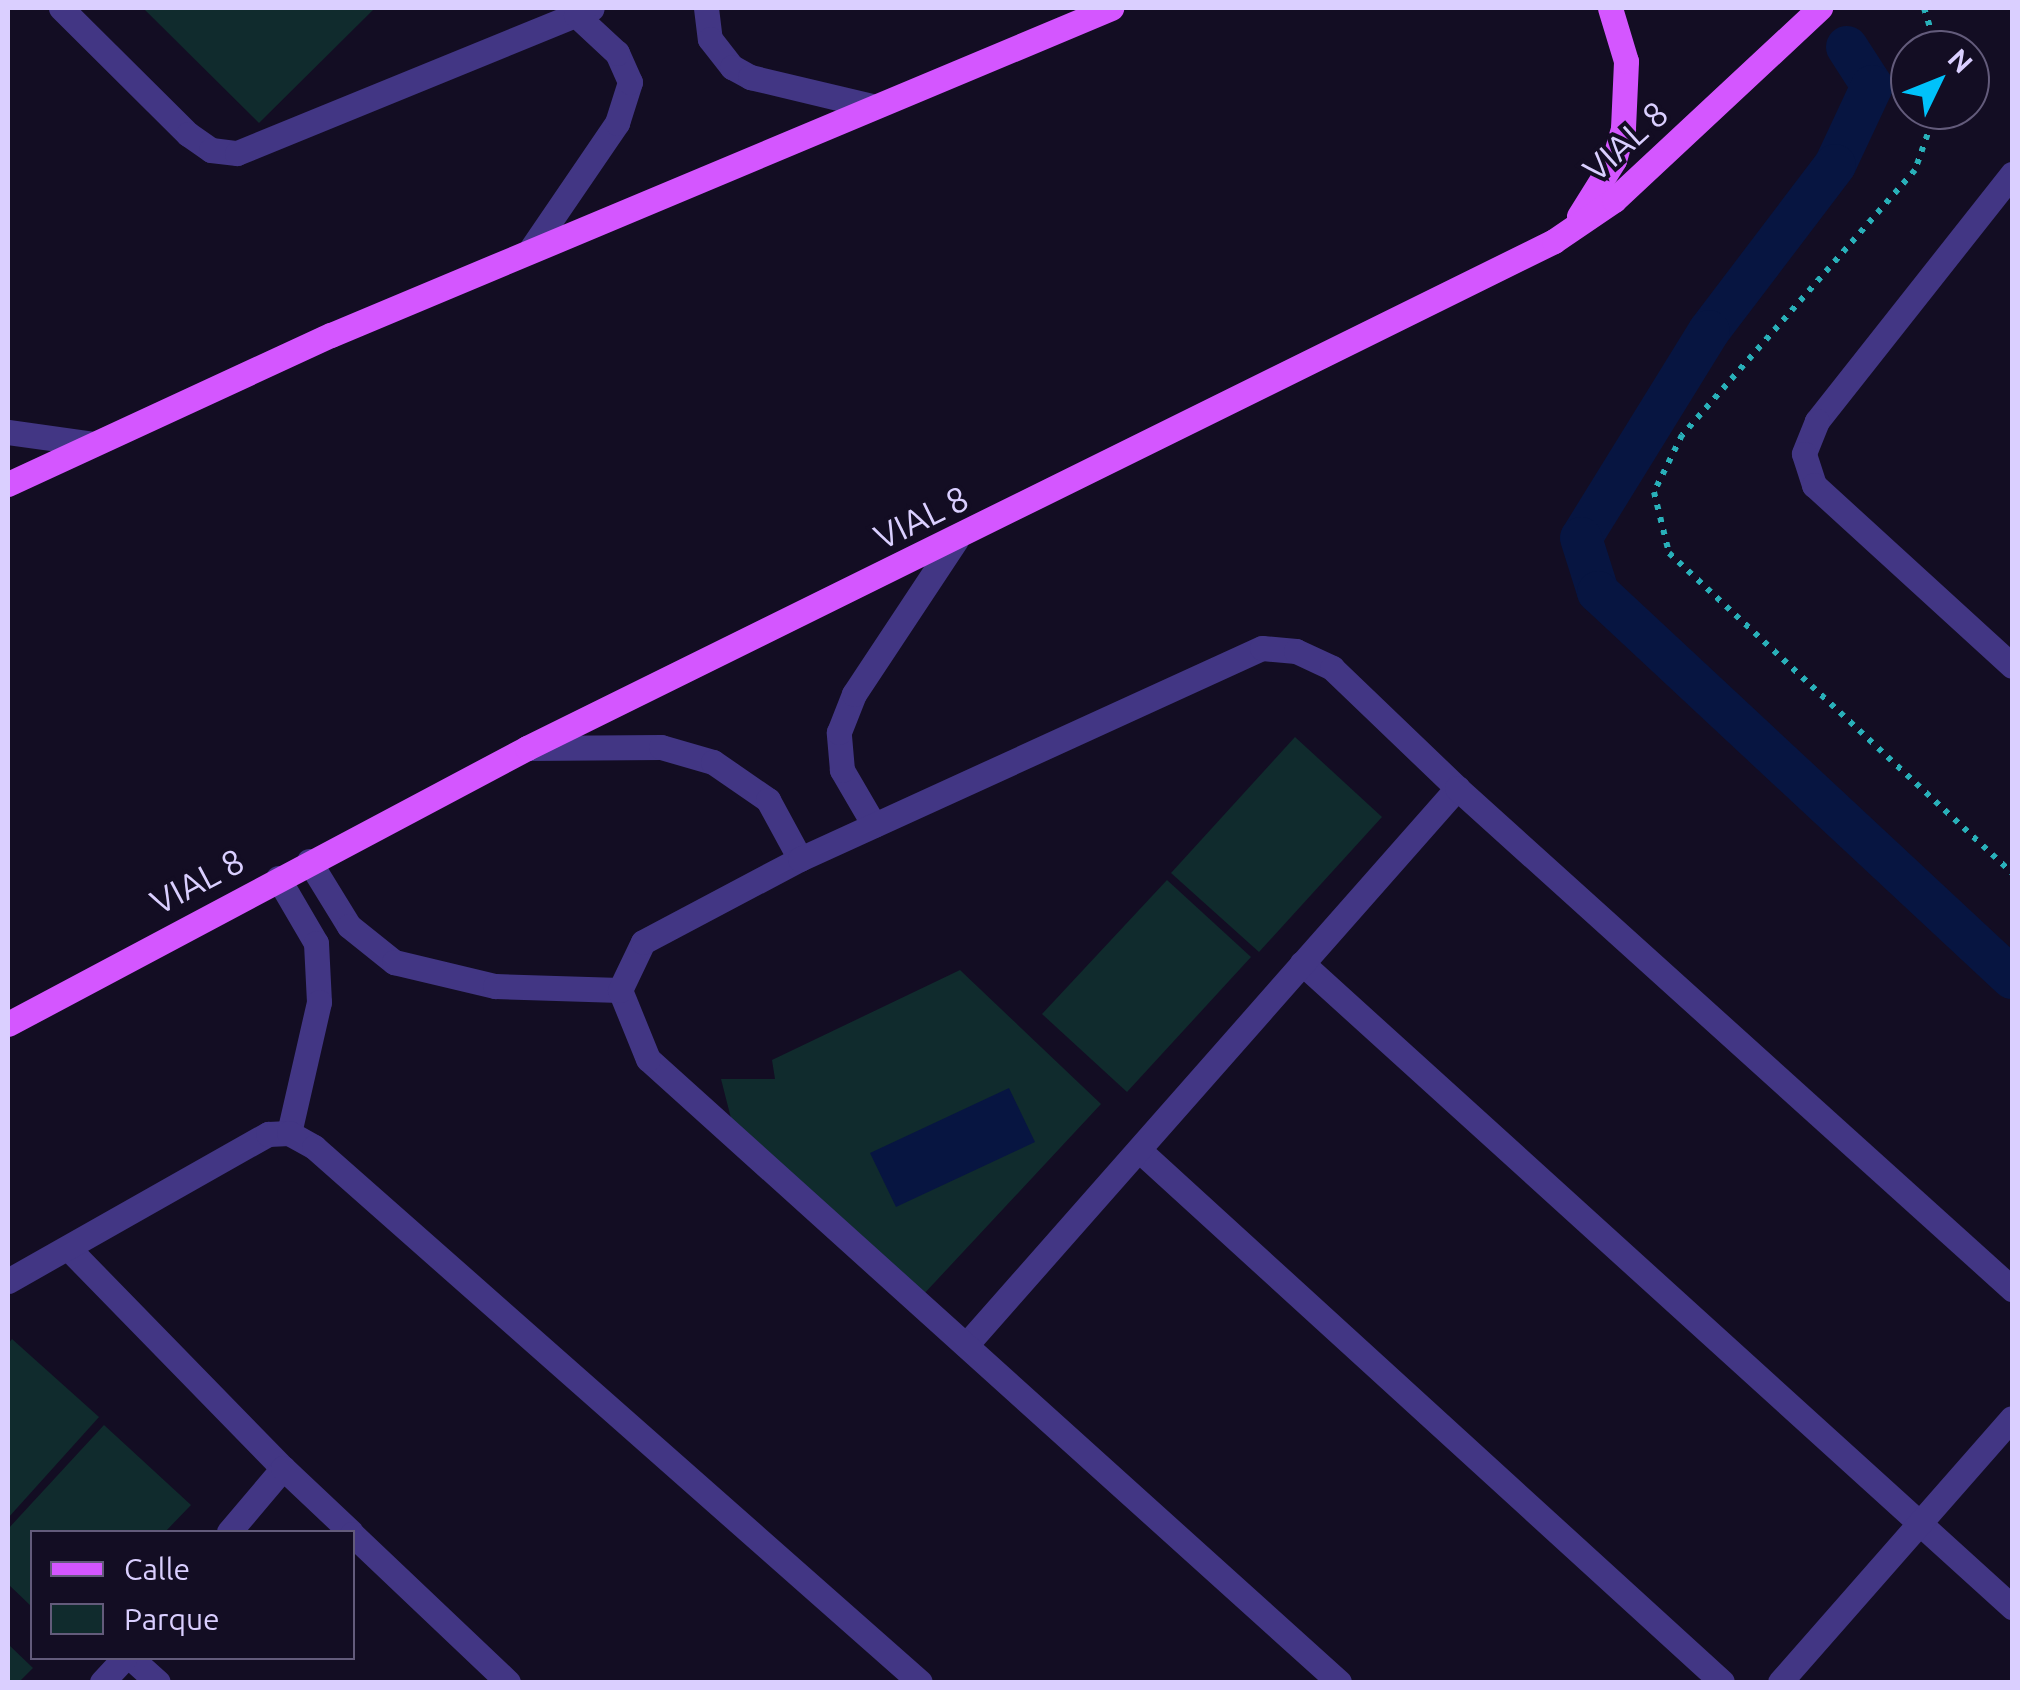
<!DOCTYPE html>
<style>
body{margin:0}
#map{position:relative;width:2020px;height:1690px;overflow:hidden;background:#130d23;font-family:Ubuntu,sans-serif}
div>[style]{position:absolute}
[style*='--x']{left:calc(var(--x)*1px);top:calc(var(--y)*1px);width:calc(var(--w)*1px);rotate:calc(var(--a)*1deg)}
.green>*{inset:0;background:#102b2d}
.water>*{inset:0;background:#071541}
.canal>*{height:42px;margin:-21px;padding:0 21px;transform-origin:21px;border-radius:21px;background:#071541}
.path>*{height:6px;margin-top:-3px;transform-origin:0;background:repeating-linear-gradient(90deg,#29b0b9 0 5px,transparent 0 13px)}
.minor>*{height:25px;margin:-12.5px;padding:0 12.5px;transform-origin:12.5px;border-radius:12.5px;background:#423684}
.major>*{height:25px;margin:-12.5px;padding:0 12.5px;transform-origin:12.5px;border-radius:12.5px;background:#d456ff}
span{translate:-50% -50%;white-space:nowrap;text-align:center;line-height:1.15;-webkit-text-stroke:8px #130d23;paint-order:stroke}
.street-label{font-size:35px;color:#dacfff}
.frame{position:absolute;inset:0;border:10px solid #dacfff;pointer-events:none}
.legend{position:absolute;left:30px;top:1530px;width:325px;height:130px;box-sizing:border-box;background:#130d23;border:2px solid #635b7b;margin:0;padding:12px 18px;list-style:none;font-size:30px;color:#dacfff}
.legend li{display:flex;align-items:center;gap:20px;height:50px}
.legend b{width:50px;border:2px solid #635b7b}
.north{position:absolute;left:1890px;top:30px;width:100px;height:100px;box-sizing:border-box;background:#130d23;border:2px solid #635b7b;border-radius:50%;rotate:47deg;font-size:28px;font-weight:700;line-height:40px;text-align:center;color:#dacfff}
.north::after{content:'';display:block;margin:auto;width:35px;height:45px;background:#00c2fa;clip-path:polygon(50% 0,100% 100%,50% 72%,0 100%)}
</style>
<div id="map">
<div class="green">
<i style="clip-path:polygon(143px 8px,375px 8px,259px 123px)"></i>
<i style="clip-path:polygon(1295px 737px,1382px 817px,1259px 952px,1171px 873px)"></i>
<i style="clip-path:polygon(1167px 880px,1251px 957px,1127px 1092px,1042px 1014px)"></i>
<i style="clip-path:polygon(960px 970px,1101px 1104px,922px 1296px,734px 1130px,721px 1079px,775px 1079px,772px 1060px)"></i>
<i style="clip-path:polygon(12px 1339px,99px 1417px,8px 1518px,8px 1344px)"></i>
<i style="clip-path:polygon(104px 1425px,191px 1505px,165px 1532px,32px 1532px,32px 1607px,8px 1584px,8px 1529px)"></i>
<i style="clip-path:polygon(8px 1644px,33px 1668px,19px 1682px,8px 1682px)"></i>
</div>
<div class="water">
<i style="clip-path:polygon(1009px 1088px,1035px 1142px,896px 1207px,870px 1153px)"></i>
</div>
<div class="canal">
<i style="--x:1847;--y:47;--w:46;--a:57.3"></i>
<i style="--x:1872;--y:86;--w:87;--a:115.1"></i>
<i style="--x:1835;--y:165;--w:208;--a:127.2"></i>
<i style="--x:1709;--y:331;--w:243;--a:121.7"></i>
<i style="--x:1581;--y:538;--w:57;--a:72.5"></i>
<i style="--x:1598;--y:592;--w:566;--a:43"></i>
</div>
<div class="path">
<i style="--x:1924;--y:8;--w:44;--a:72.8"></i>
<i style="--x:1936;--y:110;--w:64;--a:109.3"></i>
<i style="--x:1915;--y:170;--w:353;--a:131.3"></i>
<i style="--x:1682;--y:435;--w:64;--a:116.2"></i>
<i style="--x:1654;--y:492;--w:63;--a:76.2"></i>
<i style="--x:1669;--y:553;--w:469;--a:43"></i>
</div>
<div class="minor">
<i style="--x:61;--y:8;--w:179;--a:44.8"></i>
<i style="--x:188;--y:134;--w:28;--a:35"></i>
<i style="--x:211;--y:150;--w:26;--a:7"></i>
<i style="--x:237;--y:153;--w:383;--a:-22.2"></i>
<i style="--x:706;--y:8;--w:31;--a:83"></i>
<i style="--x:710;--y:39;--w:36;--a:52"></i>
<i style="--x:732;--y:67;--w:21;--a:29"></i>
<i style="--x:750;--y:77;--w:125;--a:13.4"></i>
<i style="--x:2012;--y:174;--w:315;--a:128.3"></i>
<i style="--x:1817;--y:421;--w:35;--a:112"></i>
<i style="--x:1804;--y:454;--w:33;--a:72"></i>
<i style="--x:1814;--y:485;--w:268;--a:42.4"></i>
<i style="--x:531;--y:249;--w:153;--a:-55.7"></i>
<i style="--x:617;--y:123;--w:43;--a:-72.4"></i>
<i style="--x:630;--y:82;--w:32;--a:-114"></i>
<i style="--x:617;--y:53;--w:56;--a:-137.2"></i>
<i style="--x:8;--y:432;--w:86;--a:8"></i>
<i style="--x:527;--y:748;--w:134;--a:-0.4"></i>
<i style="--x:661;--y:747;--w:54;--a:16.1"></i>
<i style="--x:713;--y:762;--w:67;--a:34.6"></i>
<i style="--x:768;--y:800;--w:67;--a:61.5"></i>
<i style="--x:874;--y:825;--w:64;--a:-120.2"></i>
<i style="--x:842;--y:770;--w:38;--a:-95"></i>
<i style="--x:839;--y:732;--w:41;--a:-68.5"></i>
<i style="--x:854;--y:694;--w:185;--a:-56.5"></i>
<i style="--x:309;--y:861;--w:76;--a:58.4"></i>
<i style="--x:349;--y:926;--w:58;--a:38.7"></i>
<i style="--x:394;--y:962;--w:104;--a:13.4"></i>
<i style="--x:495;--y:986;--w:125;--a:1.8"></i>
<i style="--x:278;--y:878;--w:75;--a:59.7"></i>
<i style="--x:316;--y:943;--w:59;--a:87.1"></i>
<i style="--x:319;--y:1002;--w:134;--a:102.9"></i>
<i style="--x:1302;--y:963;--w:959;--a:42.21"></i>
<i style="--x:1139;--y:1150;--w:789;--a:42.38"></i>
<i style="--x:69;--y:1249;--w:306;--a:45.7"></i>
<i style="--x:283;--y:1468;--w:84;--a:130.2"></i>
<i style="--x:8;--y:1281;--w:299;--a:-29.5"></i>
<i style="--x:268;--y:1134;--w:21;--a:-3"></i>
<i style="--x:289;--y:1133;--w:29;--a:29"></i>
<i style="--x:314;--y:1147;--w:808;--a:41.44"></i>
<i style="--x:966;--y:1345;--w:743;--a:-48.6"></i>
<i style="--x:283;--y:1468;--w:93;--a:43.3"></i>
<i style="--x:352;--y:1534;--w:215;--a:43.5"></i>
<i style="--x:131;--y:1658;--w:36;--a:42"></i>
<i style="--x:102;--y:1682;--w:33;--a:-47"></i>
<i style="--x:1339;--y:1682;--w:930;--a:-137.96"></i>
<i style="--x:648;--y:1059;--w:74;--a:-112.1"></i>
<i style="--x:620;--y:990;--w:53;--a:-64.4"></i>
<i style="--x:643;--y:942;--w:178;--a:-27.9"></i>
<i style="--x:800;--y:859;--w:508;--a:-24.55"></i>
<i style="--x:1262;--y:648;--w:34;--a:5"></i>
<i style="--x:1296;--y:651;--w:40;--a:25"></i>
<i style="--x:1332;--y:668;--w:173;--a:43.8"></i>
<i style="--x:1457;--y:788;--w:748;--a:42.07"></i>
<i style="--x:1780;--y:1682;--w:351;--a:-48.7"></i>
</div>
<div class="major">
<i style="--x:1579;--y:216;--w:66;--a:-58"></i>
<i style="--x:1614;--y:160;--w:33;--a:-74"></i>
<i style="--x:1623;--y:128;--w:67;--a:-87.4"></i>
<i style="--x:1626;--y:61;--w:55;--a:-106.8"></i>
<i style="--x:8;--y:484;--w:356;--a:-24.8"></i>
<i style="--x:331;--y:335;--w:846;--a:-22.74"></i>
<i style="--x:8;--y:1024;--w:588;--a:-28"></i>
<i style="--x:527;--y:748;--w:1145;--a:-26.27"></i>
<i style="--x:1554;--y:241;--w:73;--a:-34.3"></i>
<i style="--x:1614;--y:200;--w:282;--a:-43"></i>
</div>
<div class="street-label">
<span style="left:1625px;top:141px;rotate:-42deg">VIAL 8</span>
<span style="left:921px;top:517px;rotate:-26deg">VIAL 8</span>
<span style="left:197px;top:881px;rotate:-28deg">VIAL 8</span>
</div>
<div class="frame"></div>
<ul class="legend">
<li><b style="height:12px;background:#d456ff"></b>Calle</li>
<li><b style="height:28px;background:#102b2d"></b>Parque</li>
</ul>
<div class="north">N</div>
</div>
